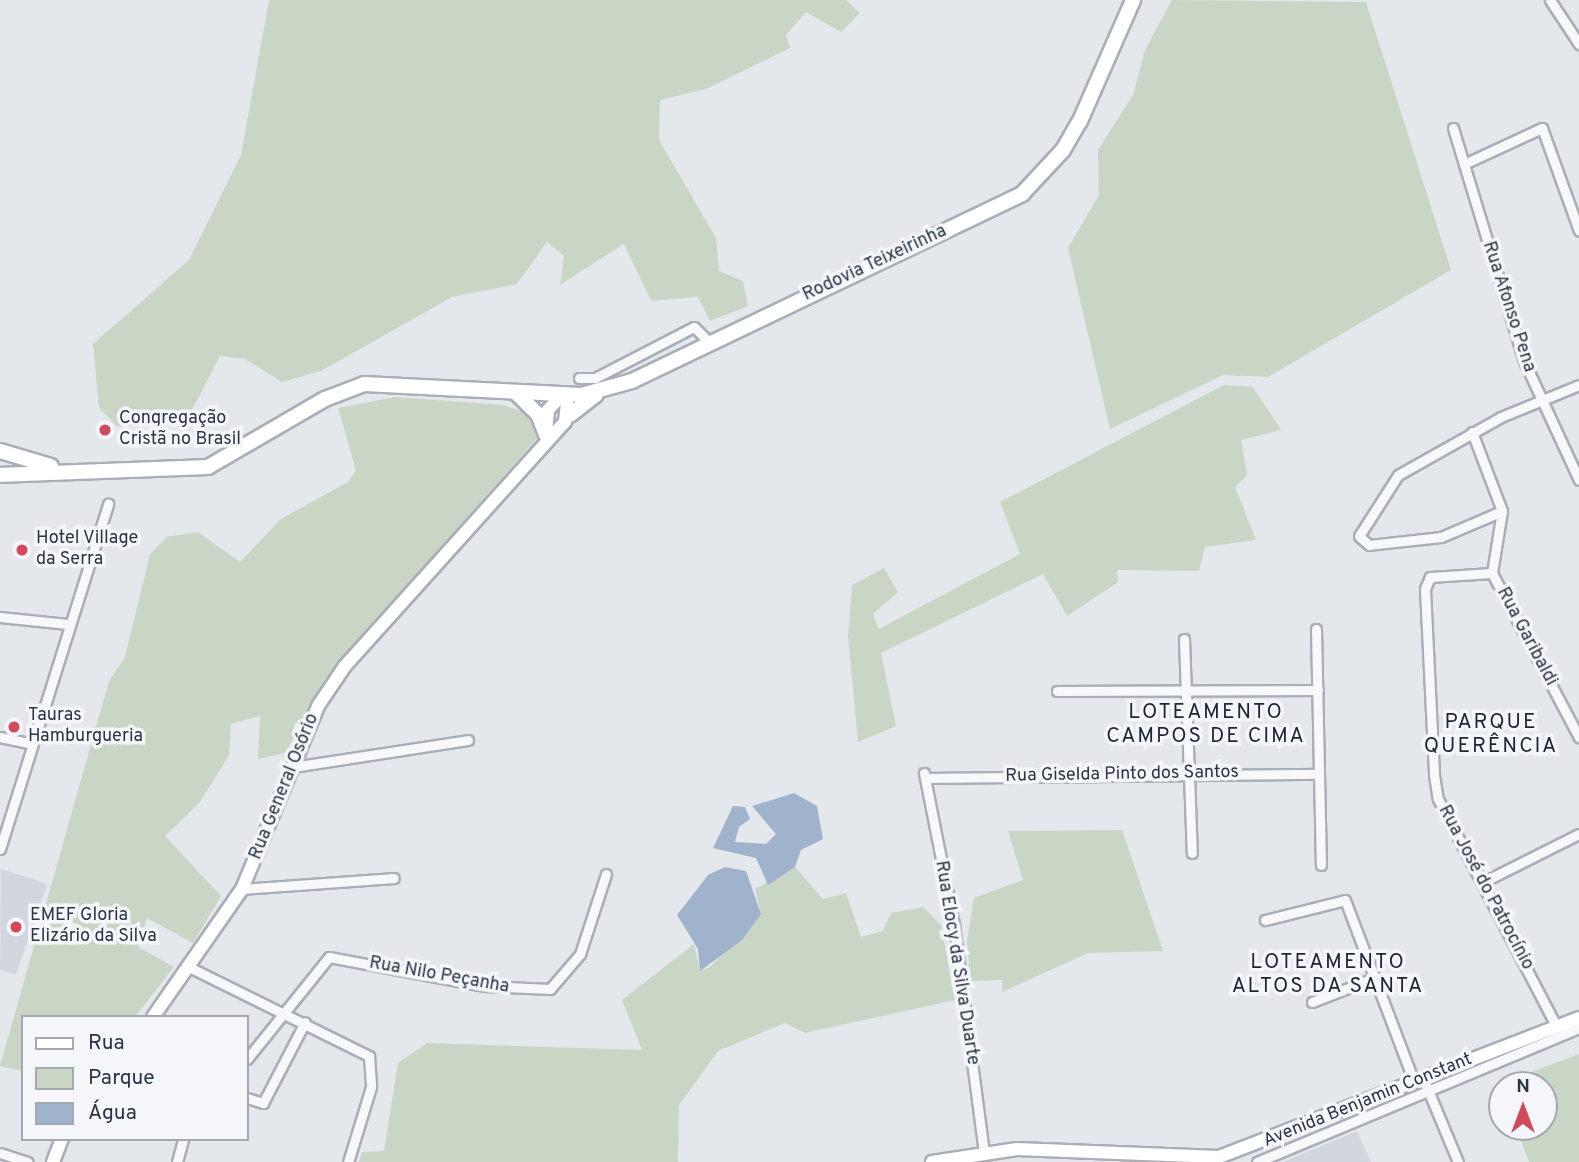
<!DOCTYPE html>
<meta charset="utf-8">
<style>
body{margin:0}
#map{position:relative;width:1579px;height:1162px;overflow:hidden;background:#e4e7ec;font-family:Overpass,sans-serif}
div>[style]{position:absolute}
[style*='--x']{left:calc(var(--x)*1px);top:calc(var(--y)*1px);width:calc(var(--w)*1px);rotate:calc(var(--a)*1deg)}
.built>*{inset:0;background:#d2d6de}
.green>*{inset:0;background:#c9d6c5}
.water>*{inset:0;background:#9fb4cc}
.roads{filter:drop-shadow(2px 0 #a9aeb7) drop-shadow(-2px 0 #a9aeb7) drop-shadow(0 2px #a9aeb7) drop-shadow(0 -2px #a9aeb7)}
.street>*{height:9px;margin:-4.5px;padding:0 4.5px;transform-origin:4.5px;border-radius:4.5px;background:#f7f8fa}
.secondary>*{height:12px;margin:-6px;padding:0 6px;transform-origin:6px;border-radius:6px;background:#fff}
.primary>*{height:14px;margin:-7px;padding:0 7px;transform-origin:7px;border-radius:7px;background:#fff}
.dots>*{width:19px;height:19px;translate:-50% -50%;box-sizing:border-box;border:4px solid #f4f6f9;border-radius:50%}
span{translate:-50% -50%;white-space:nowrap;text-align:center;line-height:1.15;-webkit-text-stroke:7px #f4f6f9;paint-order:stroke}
.street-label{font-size:18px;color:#2b3445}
.poi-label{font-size:18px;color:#2b3445}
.left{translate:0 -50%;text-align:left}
.quarter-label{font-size:21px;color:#1d2536;letter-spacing:2px}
.legend{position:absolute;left:21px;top:1015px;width:228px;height:126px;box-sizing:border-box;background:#f4f6f9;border:2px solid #a4a8b1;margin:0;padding:9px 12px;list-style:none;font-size:21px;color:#2b3445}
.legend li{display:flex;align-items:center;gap:14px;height:35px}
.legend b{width:35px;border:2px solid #a4a8b1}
.north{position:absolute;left:1488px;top:1071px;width:70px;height:70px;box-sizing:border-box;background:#f4f6f9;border:2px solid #a4a8b1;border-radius:50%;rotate:0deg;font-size:19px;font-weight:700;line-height:28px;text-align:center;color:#2b3445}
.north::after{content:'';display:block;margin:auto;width:24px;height:32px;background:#d1495b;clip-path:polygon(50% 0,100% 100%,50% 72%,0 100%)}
</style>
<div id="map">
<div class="built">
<i style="clip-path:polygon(1px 869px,47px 884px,16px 975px,0 970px)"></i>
<i style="clip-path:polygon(1357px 1131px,1371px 1162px,1283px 1162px)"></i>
</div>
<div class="green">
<i style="clip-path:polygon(269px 0,846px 0,860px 13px,841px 32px,806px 12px,786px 35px,790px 48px,706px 89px,660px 100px,659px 140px,716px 238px,719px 271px,743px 281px,748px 306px,710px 321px,698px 297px,651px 301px,624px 244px,560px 285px,564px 256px,547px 242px,517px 284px,452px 297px,321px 371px,282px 382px,245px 359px,220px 356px,184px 425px,117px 426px,99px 408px,93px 344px,189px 260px,241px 155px)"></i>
<i style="clip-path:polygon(1172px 0,1366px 2px,1451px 270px,1268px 377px,1223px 375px,1110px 429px,1068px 248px,1099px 195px,1098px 150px,1133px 95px,1145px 50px)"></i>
<i style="clip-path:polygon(1224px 385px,1253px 387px,1281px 430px,1241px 440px,1247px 475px,1235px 487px,1256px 540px,1205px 547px,1199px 571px,1117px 570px,1118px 582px,1067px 616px,1043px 574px,881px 653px,896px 726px,858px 742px,848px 636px,852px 585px,884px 568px,898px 592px,873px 614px,879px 629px,1020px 554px,1000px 502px)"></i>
<i style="clip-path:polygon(395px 397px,503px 405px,529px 414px,541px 434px,338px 663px,285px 753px,258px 759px,260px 716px,231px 724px,229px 755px,218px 773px,200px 802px,165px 836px,221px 896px,193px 943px,147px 918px,138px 947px,174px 967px,135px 1017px,23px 1017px,23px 1071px,0 1066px,109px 681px,125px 657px,150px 554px,167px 537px,198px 532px,240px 562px,281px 519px,348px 482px,356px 470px,338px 408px)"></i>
<i style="clip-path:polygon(1122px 830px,1163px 951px,1088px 953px,1002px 992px,1002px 980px,970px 981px,967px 941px,974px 898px,1023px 880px,1008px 831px)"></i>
<i style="clip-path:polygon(795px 867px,823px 899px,846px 893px,861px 937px,883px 931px,891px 913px,923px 907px,941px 925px,955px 1000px,805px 1033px,785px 1023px,718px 1051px,679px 1105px,678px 1162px,359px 1162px,362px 1152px,384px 1151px,398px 1063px,427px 1043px,642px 1050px,622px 1000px,694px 944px,700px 971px,710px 967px,761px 914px,755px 889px)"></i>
<i style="clip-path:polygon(1579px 1054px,1579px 1162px,1529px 1162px,1516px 1127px,1544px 1127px,1544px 1085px,1502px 1085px,1502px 1091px,1499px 1084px)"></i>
</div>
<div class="water">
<i style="clip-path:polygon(794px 793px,817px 806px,823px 839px,801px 850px,795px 867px,768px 885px,756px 858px,713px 848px,733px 806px,745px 807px,750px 819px,739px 827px,735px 842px,766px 844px,776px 834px,752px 806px)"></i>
<i style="clip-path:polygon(725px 867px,746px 871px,761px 914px,742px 940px,700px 971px,698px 949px,677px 915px,708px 875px)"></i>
</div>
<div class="roads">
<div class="street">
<i style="--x:1550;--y:0;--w:53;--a:56.6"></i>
<i style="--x:1453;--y:128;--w:244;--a:73.1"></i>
<i style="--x:1524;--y:361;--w:131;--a:65.2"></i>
<i style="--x:1464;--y:164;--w:86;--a:-24.8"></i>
<i style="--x:1542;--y:128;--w:109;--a:70.2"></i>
<i style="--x:579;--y:378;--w:16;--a:0"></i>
<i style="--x:595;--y:378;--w:111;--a:-27.3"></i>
<i style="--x:694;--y:327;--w:23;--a:45"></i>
<i style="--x:1472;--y:432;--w:85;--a:69.2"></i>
<i style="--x:1502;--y:511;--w:63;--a:99.2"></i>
<i style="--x:1502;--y:511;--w:66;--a:156.9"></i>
<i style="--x:1441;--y:537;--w:72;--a:173.7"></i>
<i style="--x:1369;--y:545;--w:13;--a:-138"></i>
<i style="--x:1359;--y:536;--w:72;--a:-57.4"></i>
<i style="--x:1398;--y:475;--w:118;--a:-29.4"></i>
<i style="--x:1501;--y:417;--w:84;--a:-22.3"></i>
<i style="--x:1492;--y:573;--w:62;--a:176.3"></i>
<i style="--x:1430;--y:577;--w:13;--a:113"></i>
<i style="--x:1425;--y:589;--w:186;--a:87.2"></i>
<i style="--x:1434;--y:775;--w:24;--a:81"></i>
<i style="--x:1438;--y:799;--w:256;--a:62.5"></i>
<i style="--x:1492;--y:573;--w:186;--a:62.1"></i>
<i style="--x:0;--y:617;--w:68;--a:5.9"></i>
<i style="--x:1316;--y:629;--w:236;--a:88.8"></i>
<i style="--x:1184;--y:639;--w:214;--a:87.9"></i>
<i style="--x:1057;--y:691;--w:261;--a:-0.2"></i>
<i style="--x:0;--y:737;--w:33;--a:12"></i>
<i style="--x:292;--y:767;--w:178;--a:-8.7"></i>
<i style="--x:924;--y:773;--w:155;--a:78.8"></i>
<i style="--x:954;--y:925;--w:231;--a:82.5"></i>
<i style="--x:926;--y:778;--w:393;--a:-0.6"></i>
<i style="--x:0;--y:849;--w:362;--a:-72.6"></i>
<i style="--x:1483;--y:882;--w:107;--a:-26.6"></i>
<i style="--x:242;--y:889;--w:152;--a:-4.1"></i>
<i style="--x:1265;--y:920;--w:82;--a:-14"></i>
<i style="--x:1345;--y:900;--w:195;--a:69.2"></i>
<i style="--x:191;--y:968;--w:199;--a:26.3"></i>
<i style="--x:369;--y:1056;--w:31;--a:86"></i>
<i style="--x:371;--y:1087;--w:78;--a:107"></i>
<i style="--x:1312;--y:1002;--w:66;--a:-21.2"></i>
<i style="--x:247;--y:1059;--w:131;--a:-51.2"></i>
<i style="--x:329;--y:957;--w:158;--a:10.6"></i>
<i style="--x:484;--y:986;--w:66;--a:2.6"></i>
<i style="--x:550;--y:989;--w:46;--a:-49.4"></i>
<i style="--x:580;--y:954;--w:84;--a:-72"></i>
<i style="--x:1423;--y:1078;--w:91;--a:67.4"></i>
<i style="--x:247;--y:1098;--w:17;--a:17"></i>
<i style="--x:263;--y:1103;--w:91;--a:-62.6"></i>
<i style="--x:0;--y:1153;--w:29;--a:18"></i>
<i style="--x:177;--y:1162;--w:24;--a:-75"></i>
<i style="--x:1257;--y:1162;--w:349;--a:-22.6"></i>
</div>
<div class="secondary">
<i style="--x:546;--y:433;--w:23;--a:-85"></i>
<i style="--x:548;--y:410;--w:22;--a:-47"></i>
<i style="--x:153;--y:1017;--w:156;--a:-55.2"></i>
<i style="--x:242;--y:889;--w:198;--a:-67.4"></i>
<i style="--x:318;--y:706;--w:48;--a:-56"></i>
<i style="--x:345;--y:666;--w:329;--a:-48"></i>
<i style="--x:565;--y:422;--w:27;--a:-84"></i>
<i style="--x:53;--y:1162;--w:25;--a:-69"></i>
<i style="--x:932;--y:1162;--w:86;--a:-8.7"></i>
<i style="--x:1017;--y:1149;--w:202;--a:2.3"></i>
<i style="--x:1219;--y:1157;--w:386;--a:-21.1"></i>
</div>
<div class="primary">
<i style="--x:515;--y:392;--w:32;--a:44"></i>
<i style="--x:538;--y:414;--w:22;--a:69"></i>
<i style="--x:570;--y:415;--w:33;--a:-38"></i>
<i style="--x:0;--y:451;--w:53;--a:16.4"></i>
<i style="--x:0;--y:475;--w:208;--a:-2.2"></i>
<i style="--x:208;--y:467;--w:135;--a:-30.2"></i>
<i style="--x:325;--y:399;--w:42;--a:-21"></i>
<i style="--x:364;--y:384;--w:217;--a:2.9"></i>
<i style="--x:581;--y:395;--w:53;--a:-15.4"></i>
<i style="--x:632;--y:381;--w:433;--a:-25.6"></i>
<i style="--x:1022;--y:194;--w:60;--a:-47"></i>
<i style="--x:1063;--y:150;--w:34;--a:-60"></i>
<i style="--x:1080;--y:121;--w:132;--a:-66.3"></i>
</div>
</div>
<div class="dots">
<i style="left:105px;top:430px;background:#d1495b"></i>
<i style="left:22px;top:550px;background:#d1495b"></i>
<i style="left:14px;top:727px;background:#d1495b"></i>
<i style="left:16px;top:927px;background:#d1495b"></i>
</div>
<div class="street-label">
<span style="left:875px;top:264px;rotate:-25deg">Rodovia Teixeirinha</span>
<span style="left:1508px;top:307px;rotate:72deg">Rua Afonso Pena</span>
<span style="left:1526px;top:637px;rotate:62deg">Rua Garibaldi</span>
<span style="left:1122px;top:775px;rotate:-1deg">Rua Giselda Pinto dos Santos</span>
<span style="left:285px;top:787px;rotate:-68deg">Rua General Osório</span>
<span style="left:1485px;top:888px;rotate:62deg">Rua José do Patrocínio</span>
<span style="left:956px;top:963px;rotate:81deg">Rua Elocy da Silva Duarte</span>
<span style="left:439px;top:976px;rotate:10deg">Rua Nilo Peçanha</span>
<span style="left:1368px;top:1101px;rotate:-22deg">Avenida Benjamin Constant</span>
</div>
<div class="poi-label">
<span class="left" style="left:119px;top:430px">Congregação<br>Cristã no Brasil</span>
<span class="left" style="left:36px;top:550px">Hotel Village<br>da Serra</span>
<span class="left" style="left:28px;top:727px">Tauras<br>Hamburgueria</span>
<span class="left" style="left:30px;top:927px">EMEF Gloria<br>Elizário da Silva</span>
</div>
<div class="quarter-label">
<span style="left:1206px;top:725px">LOTEAMENTO<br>CAMPOS DE CIMA</span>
<span style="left:1491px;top:735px">PARQUE<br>QUERÊNCIA</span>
<span style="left:1328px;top:975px">LOTEAMENTO<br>ALTOS DA SANTA</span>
</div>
<ul class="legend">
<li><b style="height:9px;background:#fff"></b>Rua</li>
<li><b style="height:19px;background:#c9d6c5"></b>Parque</li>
<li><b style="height:19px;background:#9fb4cc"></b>Água</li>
</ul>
<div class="north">N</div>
</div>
